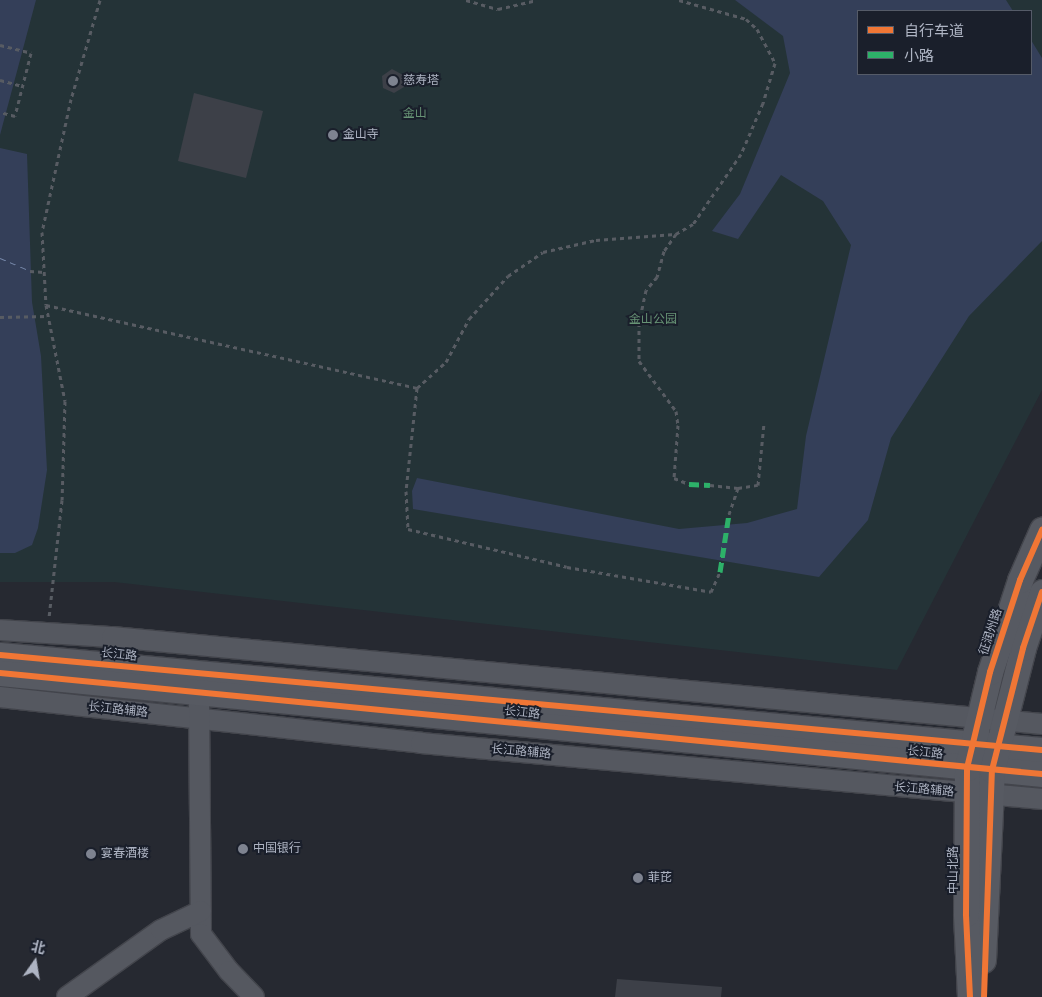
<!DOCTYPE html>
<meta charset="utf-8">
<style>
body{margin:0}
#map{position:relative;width:1042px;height:997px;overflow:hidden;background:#262931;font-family:Arial,"Noto Sans SC",sans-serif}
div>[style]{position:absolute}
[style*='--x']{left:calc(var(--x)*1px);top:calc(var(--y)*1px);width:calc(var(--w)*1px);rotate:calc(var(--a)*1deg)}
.green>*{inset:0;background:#243337}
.water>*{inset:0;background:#343f59}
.ferry>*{height:1px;margin-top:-0.5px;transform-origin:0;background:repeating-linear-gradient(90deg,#78a 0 6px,transparent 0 11px)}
.building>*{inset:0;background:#3d4048}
.path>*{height:3px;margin-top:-1.5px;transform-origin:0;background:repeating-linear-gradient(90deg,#585c63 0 4px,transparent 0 8px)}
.roads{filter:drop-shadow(1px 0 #43454c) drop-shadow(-1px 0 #43454c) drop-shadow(0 1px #43454c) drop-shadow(0 -1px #43454c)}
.minor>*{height:20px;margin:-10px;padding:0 10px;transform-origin:10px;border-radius:10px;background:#555860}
.major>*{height:25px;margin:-12.5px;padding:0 12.5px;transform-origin:12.5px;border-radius:12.5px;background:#575a62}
.quiet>*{height:5px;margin-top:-2.5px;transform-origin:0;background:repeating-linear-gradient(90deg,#2db169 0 10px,transparent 0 15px)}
.cycleway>*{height:6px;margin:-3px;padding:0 3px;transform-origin:3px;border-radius:3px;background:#f07635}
.dots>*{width:14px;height:14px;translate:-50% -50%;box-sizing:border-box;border:2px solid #1a1f2b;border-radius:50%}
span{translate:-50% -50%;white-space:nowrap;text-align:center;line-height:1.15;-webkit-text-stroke:4px #1a1f2b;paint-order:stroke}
.poi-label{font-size:12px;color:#aeb4c3}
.left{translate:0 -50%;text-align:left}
.park-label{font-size:12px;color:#679375}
.street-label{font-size:12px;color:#aeb4c3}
.legend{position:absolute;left:857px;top:10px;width:175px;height:65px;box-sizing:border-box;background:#1a1f2b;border:1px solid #555b68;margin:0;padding:6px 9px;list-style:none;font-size:15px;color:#aeb4c3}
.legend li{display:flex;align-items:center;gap:10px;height:25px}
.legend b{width:25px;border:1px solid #555b68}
.north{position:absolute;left:10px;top:937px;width:50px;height:50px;-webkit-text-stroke:4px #1a1f2b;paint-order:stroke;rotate:13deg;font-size:14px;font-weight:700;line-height:20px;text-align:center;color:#aeb4c3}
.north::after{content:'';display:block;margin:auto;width:18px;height:22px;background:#aeb4c3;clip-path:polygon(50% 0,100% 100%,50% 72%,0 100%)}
</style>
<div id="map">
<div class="green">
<i style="clip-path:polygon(evenodd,0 0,1042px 0,1042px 390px,897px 670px,114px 582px,0 582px,0 0,858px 11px,1031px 11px,1031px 74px,858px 74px,858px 11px)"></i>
</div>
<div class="water">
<i style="clip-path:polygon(0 0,36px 0,0 135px)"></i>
<i style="clip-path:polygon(735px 0,1006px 0,1013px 11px,858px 11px,858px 74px,1031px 74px,1031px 40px,1042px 58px,1042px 241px,969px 316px,891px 438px,868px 520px,819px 577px,413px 509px,412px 491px,417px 478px,679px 529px,747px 523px,797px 509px,806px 436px,851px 245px,823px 201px,781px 175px,738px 239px,712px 231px,740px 194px,790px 73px,783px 36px)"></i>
<i style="clip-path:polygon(0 148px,27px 154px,32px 302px,41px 356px,47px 470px,38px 528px,32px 545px,15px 553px,0 553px)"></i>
</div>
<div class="ferry">
<i style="--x:0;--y:258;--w:33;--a:23"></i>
</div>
<div class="building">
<i style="clip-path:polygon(392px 69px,403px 75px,404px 87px,394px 93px,383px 88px,382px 76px)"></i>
<i style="clip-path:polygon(194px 93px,263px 111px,246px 178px,178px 161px)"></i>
<i style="clip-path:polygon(617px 979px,722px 987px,721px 997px,615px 997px)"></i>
</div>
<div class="path">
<i style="--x:100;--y:0;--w:103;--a:106.3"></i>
<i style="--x:71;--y:99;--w:136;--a:102.3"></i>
<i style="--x:42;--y:232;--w:73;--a:86.9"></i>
<i style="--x:46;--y:305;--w:380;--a:12.6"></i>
<i style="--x:417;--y:388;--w:104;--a:96.1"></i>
<i style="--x:406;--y:491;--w:38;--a:87"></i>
<i style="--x:408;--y:529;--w:163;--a:13.4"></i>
<i style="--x:567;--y:567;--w:146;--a:9.8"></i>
<i style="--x:711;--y:592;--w:22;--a:-66"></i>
<i style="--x:466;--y:0;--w:33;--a:16"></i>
<i style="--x:498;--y:9;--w:39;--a:-13"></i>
<i style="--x:679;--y:0;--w:70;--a:15.8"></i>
<i style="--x:746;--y:19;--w:15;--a:42"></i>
<i style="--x:757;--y:29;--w:38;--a:62"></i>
<i style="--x:775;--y:63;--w:42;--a:106.7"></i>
<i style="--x:763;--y:103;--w:56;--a:113.3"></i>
<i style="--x:741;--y:154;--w:85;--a:124.4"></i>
<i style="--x:693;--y:224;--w:20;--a:150"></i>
<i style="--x:676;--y:234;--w:21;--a:125"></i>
<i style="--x:664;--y:251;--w:27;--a:105"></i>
<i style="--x:657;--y:277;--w:17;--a:130"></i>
<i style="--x:646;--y:290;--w:34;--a:102"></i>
<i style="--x:639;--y:323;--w:38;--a:90"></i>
<i style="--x:639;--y:361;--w:62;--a:53.5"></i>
<i style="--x:676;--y:411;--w:14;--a:82"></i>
<i style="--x:678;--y:425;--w:53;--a:94.3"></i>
<i style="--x:674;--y:478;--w:16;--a:22"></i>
<i style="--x:0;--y:45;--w:32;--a:14"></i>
<i style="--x:31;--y:53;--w:65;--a:104.3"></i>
<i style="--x:15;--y:116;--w:16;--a:-165"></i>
<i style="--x:0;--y:80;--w:23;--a:15"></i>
<i style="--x:30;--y:271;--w:14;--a:4"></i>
<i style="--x:46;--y:305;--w:98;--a:78.8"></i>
<i style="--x:65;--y:401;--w:99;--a:91.7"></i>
<i style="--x:62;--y:500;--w:118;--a:96.3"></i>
<i style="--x:0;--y:317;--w:48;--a:-1.2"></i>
<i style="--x:417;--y:388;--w:39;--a:-42"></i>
<i style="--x:446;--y:362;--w:49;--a:-61.9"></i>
<i style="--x:469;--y:319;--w:58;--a:-47.8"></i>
<i style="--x:508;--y:276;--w:42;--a:-34.4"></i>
<i style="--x:543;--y:252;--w:54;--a:-12.8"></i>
<i style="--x:596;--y:240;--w:79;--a:-4.3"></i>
<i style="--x:710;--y:485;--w:28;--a:6"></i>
<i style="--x:738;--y:488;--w:28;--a:109"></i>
<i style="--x:738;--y:488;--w:20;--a:-9"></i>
<i style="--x:758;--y:485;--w:62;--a:-84.5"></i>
</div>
<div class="roads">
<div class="minor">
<i style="--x:0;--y:630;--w:112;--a:3.6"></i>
<i style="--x:112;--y:637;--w:934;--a:5.34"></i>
<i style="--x:0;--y:697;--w:424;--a:6.2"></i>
<i style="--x:421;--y:743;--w:624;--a:5.15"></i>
<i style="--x:199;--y:705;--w:229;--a:89.5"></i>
<i style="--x:201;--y:934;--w:46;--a:52.9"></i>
<i style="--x:229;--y:971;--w:36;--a:46"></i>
<i style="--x:67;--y:997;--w:115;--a:-35.5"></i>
<i style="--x:161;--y:930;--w:44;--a:-25.4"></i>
</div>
<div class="major">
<i style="--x:0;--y:655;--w:1046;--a:5.21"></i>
<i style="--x:0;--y:673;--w:1047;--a:5.54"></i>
<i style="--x:983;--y:960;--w:190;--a:-87.3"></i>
<i style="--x:992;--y:770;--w:126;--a:-75.7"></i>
<i style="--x:1023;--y:648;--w:59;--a:-71.3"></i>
<i style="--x:970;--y:997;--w:83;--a:-92.8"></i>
<i style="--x:966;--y:914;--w:146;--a:-89.6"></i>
<i style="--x:967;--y:768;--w:99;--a:-76.5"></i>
<i style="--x:990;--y:672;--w:97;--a:-71.9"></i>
<i style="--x:1020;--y:580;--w:55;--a:-66.3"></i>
</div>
</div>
<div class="quiet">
<i style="--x:689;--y:484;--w:21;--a:3"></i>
<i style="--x:720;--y:572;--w:59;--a:-81.2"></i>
</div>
<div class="cycleway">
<i style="--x:0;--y:655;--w:1046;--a:5.21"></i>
<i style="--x:0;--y:673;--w:1047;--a:5.54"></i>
<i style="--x:970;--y:997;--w:83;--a:-92.8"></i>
<i style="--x:966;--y:914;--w:146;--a:-89.6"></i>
<i style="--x:967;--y:768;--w:99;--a:-76.5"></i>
<i style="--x:990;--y:672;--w:97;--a:-71.9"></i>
<i style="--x:1020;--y:580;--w:55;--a:-66.3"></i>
<i style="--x:984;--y:997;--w:227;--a:-88"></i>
<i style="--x:992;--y:770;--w:126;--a:-75.7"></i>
<i style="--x:1023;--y:648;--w:59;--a:-71.3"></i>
</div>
<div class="dots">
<i style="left:393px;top:81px;background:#7e8390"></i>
<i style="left:333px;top:135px;background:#7e8390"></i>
<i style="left:243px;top:849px;background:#7e8390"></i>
<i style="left:91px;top:854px;background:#7e8390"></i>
<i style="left:638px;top:878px;background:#7e8390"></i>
</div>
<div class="poi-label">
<span class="left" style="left:403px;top:81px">慈寿塔</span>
<span class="left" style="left:343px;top:135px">金山寺</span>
<span class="left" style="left:253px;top:849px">中国银行</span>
<span class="left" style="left:101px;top:854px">宴春酒楼</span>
<span class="left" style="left:648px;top:878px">菲芘</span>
</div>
<div class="park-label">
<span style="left:415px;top:114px">金山</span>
<span style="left:653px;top:320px">金山公园</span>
</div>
<div class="street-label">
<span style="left:991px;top:632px;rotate:-72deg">征润州路</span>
<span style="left:119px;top:655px;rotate:6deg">长江路</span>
<span style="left:118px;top:710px;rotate:6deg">长江路辅路</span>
<span style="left:522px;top:713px;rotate:6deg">长江路</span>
<span style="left:521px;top:752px;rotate:5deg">长江路辅路</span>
<span style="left:925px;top:753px;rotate:6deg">长江路</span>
<span style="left:924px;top:790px;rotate:5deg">长江路辅路</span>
<span style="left:954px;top:870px;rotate:-90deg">中山北路</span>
</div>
<ul class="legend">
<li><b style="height:6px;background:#f07635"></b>自行车道</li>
<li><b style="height:6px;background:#2db169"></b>小路</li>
</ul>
<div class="north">北</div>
</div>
